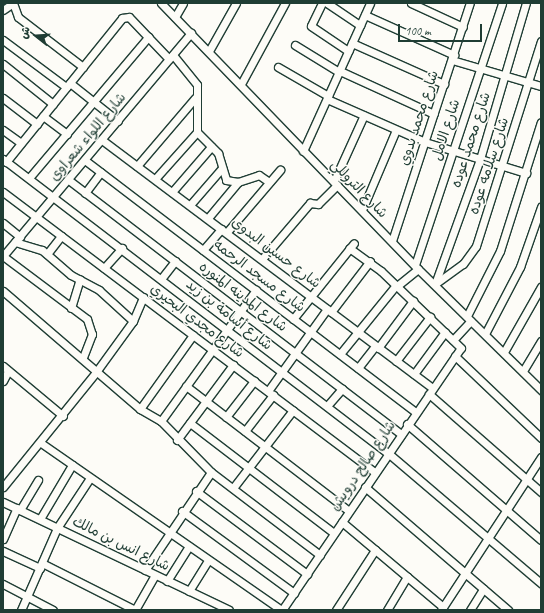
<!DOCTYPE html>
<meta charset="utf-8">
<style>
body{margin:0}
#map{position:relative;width:544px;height:613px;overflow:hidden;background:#fdfcf7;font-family:Caveat,"Playpen Sans Arabic",sans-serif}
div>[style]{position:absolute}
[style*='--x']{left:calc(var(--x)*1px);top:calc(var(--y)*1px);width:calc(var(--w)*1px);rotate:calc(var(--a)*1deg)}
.roads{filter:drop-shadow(1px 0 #1f3d34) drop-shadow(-1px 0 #1f3d34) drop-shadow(0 1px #1f3d34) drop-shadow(0 -1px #1f3d34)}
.minor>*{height:7px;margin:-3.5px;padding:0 3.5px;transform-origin:3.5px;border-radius:3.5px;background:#fdfcf7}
span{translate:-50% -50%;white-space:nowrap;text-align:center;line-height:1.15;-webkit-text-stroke:3px #fdfcf7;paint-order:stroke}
.street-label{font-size:14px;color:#1f3d34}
.frame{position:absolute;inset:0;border:4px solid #1f3d34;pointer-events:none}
.north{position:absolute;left:16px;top:16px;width:40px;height:40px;-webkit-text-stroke:3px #fdfcf7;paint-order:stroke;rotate:287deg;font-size:11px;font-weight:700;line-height:16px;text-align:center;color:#1f3d34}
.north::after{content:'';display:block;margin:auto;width:14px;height:18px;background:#1f3d34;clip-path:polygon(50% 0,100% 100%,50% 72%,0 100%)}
.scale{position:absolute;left:398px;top:24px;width:84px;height:18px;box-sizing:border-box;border:2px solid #1f3d34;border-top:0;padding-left:5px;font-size:12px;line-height:14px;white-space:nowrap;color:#1f3d34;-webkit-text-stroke:3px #fdfcf7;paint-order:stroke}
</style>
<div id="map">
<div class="roads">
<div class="minor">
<i style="--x:13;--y:3;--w:15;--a:70"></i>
<i style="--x:18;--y:17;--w:82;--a:37.6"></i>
<i style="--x:161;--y:3;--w:370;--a:46"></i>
<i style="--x:418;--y:269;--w:173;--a:44.5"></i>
<i style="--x:322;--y:3;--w:25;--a:116"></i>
<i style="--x:311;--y:26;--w:45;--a:34"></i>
<i style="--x:327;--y:3;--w:40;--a:34"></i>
<i style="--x:411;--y:3;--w:57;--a:24.8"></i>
<i style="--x:3;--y:10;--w:12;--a:-35"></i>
<i style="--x:365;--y:15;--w:98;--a:24.2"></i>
<i style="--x:175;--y:17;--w:16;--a:-60"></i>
<i style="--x:3;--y:40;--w:79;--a:36.7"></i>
<i style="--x:352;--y:43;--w:101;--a:24"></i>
<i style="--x:295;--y:45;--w:52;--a:31.5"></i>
<i style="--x:209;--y:51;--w:55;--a:-60.6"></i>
<i style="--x:173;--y:55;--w:38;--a:51"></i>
<i style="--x:197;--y:85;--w:47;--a:90"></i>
<i style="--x:197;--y:132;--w:30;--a:45"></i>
<i style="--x:218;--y:153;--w:28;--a:73"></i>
<i style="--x:226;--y:180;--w:12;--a:9"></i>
<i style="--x:238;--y:182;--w:22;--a:-18"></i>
<i style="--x:259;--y:175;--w:12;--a:35"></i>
<i style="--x:452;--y:60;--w:93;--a:16.3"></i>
<i style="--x:3;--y:64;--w:64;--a:38.7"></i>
<i style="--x:278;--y:67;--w:58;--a:30.1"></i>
<i style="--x:340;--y:71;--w:103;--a:24.6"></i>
<i style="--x:70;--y:83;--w:61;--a:38.4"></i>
<i style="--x:241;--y:84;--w:92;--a:-61.5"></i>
<i style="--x:3;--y:98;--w:43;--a:37.4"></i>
<i style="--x:327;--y:99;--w:107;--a:23.7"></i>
<i style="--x:425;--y:142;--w:106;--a:17.1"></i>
<i style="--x:43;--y:116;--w:30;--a:37"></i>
<i style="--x:3;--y:130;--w:22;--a:36"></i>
<i style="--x:102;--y:140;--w:413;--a:36.9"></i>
<i style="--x:303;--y:151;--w:162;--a:-65.6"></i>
<i style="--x:3;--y:159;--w:484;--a:37.4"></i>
<i style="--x:388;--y:453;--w:201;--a:40.4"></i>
<i style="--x:86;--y:161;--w:415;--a:37.3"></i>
<i style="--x:6;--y:162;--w:185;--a:-51.1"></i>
<i style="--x:122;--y:18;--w:7;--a:-8"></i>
<i style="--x:129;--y:17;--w:58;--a:46.4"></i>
<i style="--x:137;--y:166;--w:89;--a:-49.5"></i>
<i style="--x:29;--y:178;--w:185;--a:-49.8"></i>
<i style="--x:155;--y:179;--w:63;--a:-48.2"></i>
<i style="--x:70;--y:181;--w:417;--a:37.4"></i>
<i style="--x:334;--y:181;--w:72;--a:-65.6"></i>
<i style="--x:3;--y:192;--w:466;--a:37"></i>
<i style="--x:172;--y:192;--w:60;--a:-49.1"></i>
<i style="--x:85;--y:193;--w:26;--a:-53"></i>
<i style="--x:190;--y:205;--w:49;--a:-49.1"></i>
<i style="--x:362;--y:210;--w:87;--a:-67"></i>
<i style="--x:208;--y:218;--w:47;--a:-50.2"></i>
<i style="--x:3;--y:223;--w:22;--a:39"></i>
<i style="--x:227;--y:232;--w:82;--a:-49.5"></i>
<i style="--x:392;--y:241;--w:250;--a:-71.9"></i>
<i style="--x:15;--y:242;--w:28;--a:17"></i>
<i style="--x:42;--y:250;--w:38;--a:41"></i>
<i style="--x:71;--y:275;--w:32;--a:28"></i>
<i style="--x:99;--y:290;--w:46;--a:42.4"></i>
<i style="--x:203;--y:250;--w:28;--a:-49"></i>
<i style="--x:47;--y:254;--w:23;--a:-52"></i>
<i style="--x:3;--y:256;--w:292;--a:-49.9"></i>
<i style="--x:3;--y:256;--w:105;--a:36.9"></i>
<i style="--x:87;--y:319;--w:16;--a:72"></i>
<i style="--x:92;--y:334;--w:25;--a:111"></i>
<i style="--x:262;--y:259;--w:74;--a:-49.4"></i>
<i style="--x:310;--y:203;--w:8;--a:7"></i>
<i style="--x:318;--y:204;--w:27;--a:-45"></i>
<i style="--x:415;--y:265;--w:276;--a:-71.6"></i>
<i style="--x:104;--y:268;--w:27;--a:-48"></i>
<i style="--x:161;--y:279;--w:23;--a:-52"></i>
<i style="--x:435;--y:284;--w:133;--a:-70.2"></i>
<i style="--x:480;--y:159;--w:163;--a:-73.6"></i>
<i style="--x:435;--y:284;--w:34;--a:-36"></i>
<i style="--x:463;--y:264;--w:22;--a:-54"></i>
<i style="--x:476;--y:246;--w:215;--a:-72.4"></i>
<i style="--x:397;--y:286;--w:27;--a:-39"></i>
<i style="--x:3;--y:291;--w:181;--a:40.7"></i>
<i style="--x:140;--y:409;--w:24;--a:30"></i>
<i style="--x:161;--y:421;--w:71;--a:45.6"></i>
<i style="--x:211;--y:472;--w:137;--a:37.3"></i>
<i style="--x:71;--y:308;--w:30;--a:-73"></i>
<i style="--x:331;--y:312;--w:64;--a:-52.6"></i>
<i style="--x:467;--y:316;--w:73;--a:-63.1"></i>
<i style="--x:500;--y:251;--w:135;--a:-72.4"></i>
<i style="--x:293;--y:319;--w:97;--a:-51.2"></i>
<i style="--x:485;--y:334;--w:76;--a:-62.4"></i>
<i style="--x:520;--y:267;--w:64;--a:-70.7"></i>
<i style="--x:453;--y:340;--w:26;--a:-47"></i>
<i style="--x:378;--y:348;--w:59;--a:-53.3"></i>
<i style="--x:504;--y:352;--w:75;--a:-60.4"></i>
<i style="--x:340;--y:354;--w:89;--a:-50.9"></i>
<i style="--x:455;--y:356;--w:119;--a:43.6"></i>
<i style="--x:396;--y:361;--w:56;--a:-52.3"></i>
<i style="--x:3;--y:366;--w:78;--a:39.8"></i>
<i style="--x:358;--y:368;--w:28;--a:-52"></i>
<i style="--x:523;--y:371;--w:35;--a:-59"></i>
<i style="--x:414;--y:374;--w:52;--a:-53.6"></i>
<i style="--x:3;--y:381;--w:11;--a:-63"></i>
<i style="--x:186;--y:386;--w:205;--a:37.5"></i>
<i style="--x:268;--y:391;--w:101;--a:-54.3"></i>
<i style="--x:429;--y:394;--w:149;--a:41.2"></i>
<i style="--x:327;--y:406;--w:23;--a:-49"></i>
<i style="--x:140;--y:409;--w:91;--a:-54.4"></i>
<i style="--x:226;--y:417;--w:46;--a:-52.1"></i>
<i style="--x:161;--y:421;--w:162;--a:-54.1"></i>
<i style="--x:190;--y:423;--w:181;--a:37.4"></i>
<i style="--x:407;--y:424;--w:177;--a:40.9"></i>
<i style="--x:245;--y:431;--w:46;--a:-52.1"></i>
<i style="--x:177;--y:440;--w:94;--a:-53.3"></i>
<i style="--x:41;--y:443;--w:292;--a:34.8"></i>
<i style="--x:3;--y:487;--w:148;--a:-51"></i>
<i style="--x:96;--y:372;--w:63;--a:-54"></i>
<i style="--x:133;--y:321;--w:26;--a:-67"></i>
<i style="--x:365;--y:487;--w:189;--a:40.7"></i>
<i style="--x:233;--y:488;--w:98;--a:-52.4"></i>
<i style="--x:196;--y:491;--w:139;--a:36.8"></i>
<i style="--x:3;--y:502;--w:250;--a:25.5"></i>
<i style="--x:20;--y:510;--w:35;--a:-59"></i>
<i style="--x:182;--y:511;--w:139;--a:36.2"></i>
<i style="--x:40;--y:519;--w:63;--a:-59.3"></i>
<i style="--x:342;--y:522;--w:132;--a:40.1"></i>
<i style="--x:3;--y:539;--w:34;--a:-66"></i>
<i style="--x:3;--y:551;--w:41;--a:24.7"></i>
<i style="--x:42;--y:563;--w:104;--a:26.8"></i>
<i style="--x:145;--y:570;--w:118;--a:-56"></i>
<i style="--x:167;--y:581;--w:41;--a:-57.8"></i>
<i style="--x:3;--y:584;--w:56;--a:27.5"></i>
<i style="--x:189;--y:591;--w:36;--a:-58"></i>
<i style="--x:21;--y:610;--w:90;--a:-66.3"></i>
<i style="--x:57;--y:528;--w:60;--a:-56.6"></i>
<i style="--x:135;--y:610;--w:40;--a:-60.3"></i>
<i style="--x:282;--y:610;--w:317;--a:-55.7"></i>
<i style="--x:461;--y:348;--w:111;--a:-136.1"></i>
<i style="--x:381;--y:271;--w:39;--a:-144"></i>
<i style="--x:336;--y:610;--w:72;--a:-57"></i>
<i style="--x:387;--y:610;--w:39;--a:-59"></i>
<i style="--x:441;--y:610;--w:183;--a:-56.8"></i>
<i style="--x:470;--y:610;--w:25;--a:-58"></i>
</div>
</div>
<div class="street-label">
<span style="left:419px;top:118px;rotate:-72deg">شارع محمد بدوي</span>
<span style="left:446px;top:130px;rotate:-72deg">شارع الامل</span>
<span style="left:88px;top:137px;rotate:-50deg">شارع اللواء شعراوى</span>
<span style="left:471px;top:140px;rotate:-72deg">شارع محمد عوده</span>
<span style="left:489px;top:166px;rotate:-72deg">شارع سلامه عوده</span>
<span style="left:359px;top:189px;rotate:46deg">شارع التروللي</span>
<span style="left:276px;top:253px;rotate:37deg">شارع حسين البدوى</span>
<span style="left:259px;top:276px;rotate:37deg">شارع مسجد الرحمه</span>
<span style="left:243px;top:297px;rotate:37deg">شارع المدينه المنوره</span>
<span style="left:229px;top:315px;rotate:38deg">شارع أسامة بن زيد</span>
<span style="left:197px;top:321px;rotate:37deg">شارع مجدي البحيري</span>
<span style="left:363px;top:466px;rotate:-56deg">شارع صالح درويش</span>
<span style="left:121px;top:544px;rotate:26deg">شارع انس بن مالك</span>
</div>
<div class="frame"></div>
<div class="north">ش</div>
<div class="scale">100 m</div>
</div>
